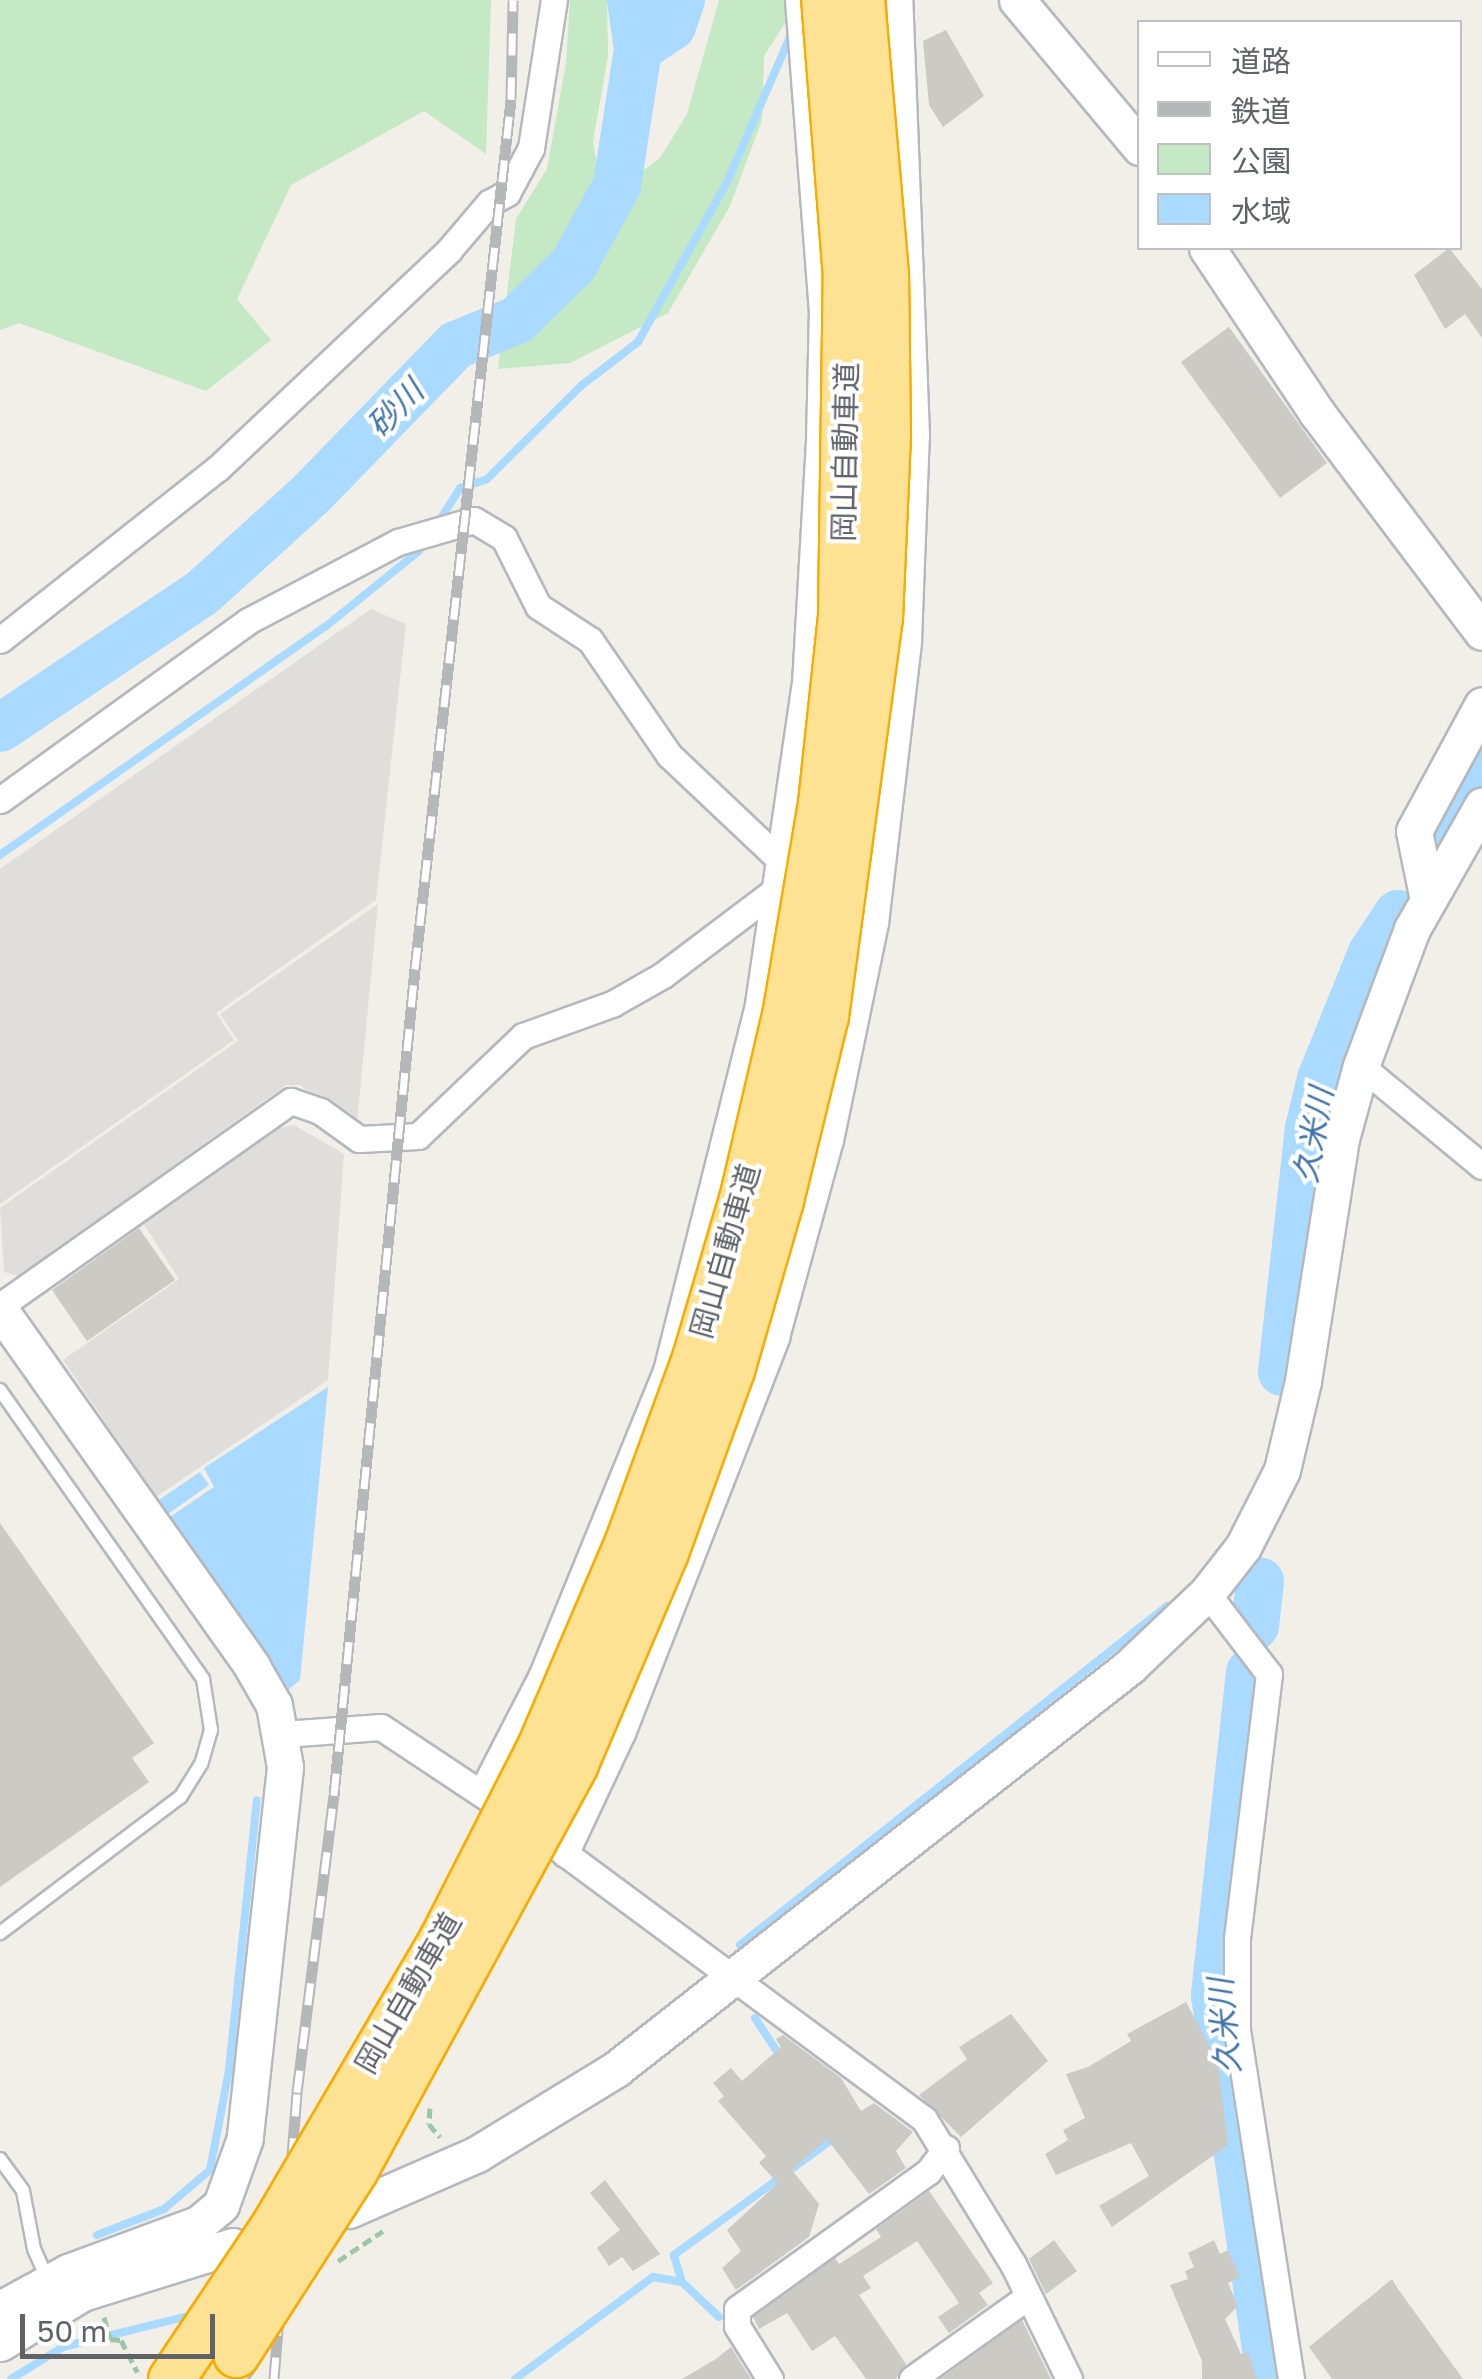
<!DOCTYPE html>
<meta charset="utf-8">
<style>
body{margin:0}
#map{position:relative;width:1482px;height:2379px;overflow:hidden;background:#f1efe8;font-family:"Golos Text","Noto Sans JP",sans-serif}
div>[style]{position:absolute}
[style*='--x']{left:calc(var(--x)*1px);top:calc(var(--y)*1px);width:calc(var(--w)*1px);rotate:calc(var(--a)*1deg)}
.industrial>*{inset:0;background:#e0deda}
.green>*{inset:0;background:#c5e8c5}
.water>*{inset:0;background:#aadaff}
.stream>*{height:8px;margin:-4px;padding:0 4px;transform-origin:4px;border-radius:4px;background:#aadaff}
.river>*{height:48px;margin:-24px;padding:0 24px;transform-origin:24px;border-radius:24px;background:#aadaff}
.building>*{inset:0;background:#cccac5}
.path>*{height:5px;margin-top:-2.5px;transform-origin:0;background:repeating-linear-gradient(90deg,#9cc7a9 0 10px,transparent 0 15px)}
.roads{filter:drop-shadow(2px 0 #b5b8bc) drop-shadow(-2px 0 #b5b8bc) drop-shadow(0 2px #b5b8bc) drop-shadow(0 -2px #b5b8bc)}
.lane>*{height:12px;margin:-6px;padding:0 6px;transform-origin:6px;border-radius:6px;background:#fff}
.street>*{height:25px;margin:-12.5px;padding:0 12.5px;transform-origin:12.5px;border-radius:12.5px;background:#fff}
.secondary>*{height:35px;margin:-17.5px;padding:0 17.5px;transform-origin:17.5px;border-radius:17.5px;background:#fff}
.highway>*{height:45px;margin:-22.5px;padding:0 22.5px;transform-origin:22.5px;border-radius:22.5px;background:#fde293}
.rail>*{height:11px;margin-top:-5.5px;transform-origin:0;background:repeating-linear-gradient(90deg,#fff 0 22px,#b6b7b8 0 44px);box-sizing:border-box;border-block:2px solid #b6b7b8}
.bridges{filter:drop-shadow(2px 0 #f9ab00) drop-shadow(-2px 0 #f9ab00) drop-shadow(0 2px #f9ab00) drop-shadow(0 -2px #f9ab00)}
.highway-bridge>*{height:45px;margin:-22.5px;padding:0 22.5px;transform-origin:22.5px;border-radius:22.5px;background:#fde293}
span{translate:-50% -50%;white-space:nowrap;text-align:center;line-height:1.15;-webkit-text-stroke:8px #fff;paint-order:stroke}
.street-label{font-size:30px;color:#5f6368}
.water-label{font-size:32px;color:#4174aa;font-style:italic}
.legend{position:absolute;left:1137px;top:20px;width:325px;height:230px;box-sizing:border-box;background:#fff;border:2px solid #bfc1c3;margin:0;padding:12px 18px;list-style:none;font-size:30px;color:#5f6368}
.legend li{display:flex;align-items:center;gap:20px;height:50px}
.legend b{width:50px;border:2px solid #bfc1c3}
.scale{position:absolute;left:20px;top:2314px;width:195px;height:45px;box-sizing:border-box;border:5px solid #5f6368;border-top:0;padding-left:12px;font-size:30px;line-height:35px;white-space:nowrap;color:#5f6368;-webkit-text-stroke:8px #fff;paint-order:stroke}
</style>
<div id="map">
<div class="industrial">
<i style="clip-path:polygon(371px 609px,406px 624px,376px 900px,216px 1013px,234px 1040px,0 1204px,0 869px)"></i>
<i style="clip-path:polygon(378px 904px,357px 1122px,299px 1085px,286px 1085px,19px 1276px,4px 1272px,0 1208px,238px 1041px,220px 1014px)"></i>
<i style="clip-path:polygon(294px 1125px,344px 1154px,328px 1380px,156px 1497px,63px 1360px,179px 1279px,143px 1223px,279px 1128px)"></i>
</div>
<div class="green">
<i style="clip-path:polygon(0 0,491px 0,486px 154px,424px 111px,291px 185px,237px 299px,271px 340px,206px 391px,19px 323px,0 330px)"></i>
<i style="clip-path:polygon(570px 0,607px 0,608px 56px,593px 141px,601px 189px,632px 179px,660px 158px,687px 114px,719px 0,788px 0,790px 15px,764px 56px,762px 120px,730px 206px,668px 313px,570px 363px,498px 369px,516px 219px,547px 169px,566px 63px)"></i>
</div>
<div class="water">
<i style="clip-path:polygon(328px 1387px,300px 1680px,288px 1690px,167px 1519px,214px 1487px,204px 1468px)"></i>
<i style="clip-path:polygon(200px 1472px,209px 1485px,165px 1516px,156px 1502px)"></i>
</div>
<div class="stream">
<i style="--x:438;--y:523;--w:41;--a:-57.8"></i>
<i style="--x:460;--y:488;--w:28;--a:-18"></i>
<i style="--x:487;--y:479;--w:134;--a:-44.7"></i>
<i style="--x:582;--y:385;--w:71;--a:-37.5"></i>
<i style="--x:638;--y:342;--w:183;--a:-60.9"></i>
<i style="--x:727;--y:182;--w:158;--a:-66.5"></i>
<i style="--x:0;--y:855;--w:397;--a:-35.1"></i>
<i style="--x:325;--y:627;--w:121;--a:-39"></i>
<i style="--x:740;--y:1945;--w:545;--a:-38.45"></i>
<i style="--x:755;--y:2018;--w:45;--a:56.7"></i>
<i style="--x:793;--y:2168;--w:51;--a:-36.2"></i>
<i style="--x:97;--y:2235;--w:72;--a:-21.2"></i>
<i style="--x:164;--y:2209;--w:60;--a:-40.3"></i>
<i style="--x:210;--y:2170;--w:102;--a:-79.2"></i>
<i style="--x:229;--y:2070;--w:271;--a:-84.1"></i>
<i style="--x:719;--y:2317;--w:51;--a:-136.6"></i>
<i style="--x:682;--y:2282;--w:28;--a:-107"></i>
<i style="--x:674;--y:2255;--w:132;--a:-36.1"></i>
<i style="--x:11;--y:2379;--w:61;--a:-31.6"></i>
<i style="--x:63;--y:2347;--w:137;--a:-13.9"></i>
<i style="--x:515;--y:2379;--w:172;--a:-36.5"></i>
<i style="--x:653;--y:2277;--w:29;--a:10"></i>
</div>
<div class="river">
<i style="--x:638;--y:49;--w:41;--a:-34.1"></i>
<i style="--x:672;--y:26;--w:28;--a:-71"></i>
<i style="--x:0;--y:728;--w:244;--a:-33.8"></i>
<i style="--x:203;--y:592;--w:147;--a:-42.2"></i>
<i style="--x:312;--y:493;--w:206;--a:-45.8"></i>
<i style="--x:456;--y:345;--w:66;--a:-22.3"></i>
<i style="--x:517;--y:320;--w:80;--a:-44.5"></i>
<i style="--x:574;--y:264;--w:90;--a:-61.4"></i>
<i style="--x:617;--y:185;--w:138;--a:-81.2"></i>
<i style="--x:638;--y:49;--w:49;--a:-98.1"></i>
<i style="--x:1445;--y:825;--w:84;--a:-63.7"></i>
<i style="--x:1282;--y:1372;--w:245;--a:-83.7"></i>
<i style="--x:1309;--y:1128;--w:50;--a:-76.2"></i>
<i style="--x:1321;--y:1079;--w:136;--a:-68"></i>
<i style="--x:1372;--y:953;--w:47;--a:-56.3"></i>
<i style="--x:1255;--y:1626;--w:45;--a:-83.7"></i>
<i style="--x:1250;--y:1672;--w:325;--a:96.2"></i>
<i style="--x:1215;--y:1995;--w:388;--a:81.8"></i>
</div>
<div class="building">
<i style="clip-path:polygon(946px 30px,984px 96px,943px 127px,929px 105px,923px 41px)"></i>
<i style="clip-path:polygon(1449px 248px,1482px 289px,1482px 338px,1465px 314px,1445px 329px,1414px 275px)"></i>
<i style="clip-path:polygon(1229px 327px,1327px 463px,1280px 498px,1181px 362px)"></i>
<i style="clip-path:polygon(139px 1228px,175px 1280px,87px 1341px,52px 1290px)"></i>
<i style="clip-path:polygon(0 1523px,154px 1743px,132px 1758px,149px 1782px,0 1887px)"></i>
<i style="clip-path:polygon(1186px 2002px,1218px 2062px,1228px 2145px,1112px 2227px,1099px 2206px,1149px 2176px,1131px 2143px,1056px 2175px,1045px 2154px,1068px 2140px,1063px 2130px,1085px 2118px,1066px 2074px,1088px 2067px,1131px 2041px,1127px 2034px)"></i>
<i style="clip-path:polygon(1011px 2014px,1048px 2061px,961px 2137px,919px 2095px,967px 2059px,959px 2047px)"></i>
<i style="clip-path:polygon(783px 2035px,841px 2078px,861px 2111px,874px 2103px,913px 2132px,896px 2151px,906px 2168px,869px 2194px,827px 2139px,792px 2170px,819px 2204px,809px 2237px,736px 2290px,722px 2268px,741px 2251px,727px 2230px,778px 2183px,759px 2163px,766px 2156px,718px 2101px,724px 2096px,713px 2083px,731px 2068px,742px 2081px,781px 2047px,776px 2039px)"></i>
<i style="clip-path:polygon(605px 2180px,660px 2254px,633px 2271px,622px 2257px,609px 2266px,597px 2248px,620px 2230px,590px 2193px)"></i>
<i style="clip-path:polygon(929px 2191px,993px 2283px,979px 2293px,988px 2305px,949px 2333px,938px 2317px,959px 2303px,917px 2241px,863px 2276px,871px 2288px,859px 2295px,906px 2364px,896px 2379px,866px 2379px,835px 2336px,812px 2351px,787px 2313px,759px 2329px,753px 2317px,835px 2258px,839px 2264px,881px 2237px,876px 2229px)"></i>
<i style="clip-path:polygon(1054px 2240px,1077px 2271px,1046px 2294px,1029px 2259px)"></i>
<i style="clip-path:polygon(1214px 2240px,1220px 2254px,1228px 2250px,1240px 2277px,1228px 2283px,1238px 2306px,1225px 2319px,1241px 2354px,1248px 2352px,1257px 2379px,1202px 2379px,1202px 2361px,1170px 2285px,1188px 2279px,1185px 2271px,1194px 2267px,1188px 2253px)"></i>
<i style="clip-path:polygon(1392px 2279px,1398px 2289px,1463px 2379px,1332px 2379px,1309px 2347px)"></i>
<i style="clip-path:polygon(1022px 2320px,1051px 2379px,940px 2379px)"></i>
<i style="clip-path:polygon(731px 2347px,751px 2379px,682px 2379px,716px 2359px)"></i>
</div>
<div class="path">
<i style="--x:430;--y:2108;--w:16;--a:94"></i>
<i style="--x:429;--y:2124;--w:17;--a:50"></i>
<i style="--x:338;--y:2261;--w:54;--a:-33.7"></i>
<i style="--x:104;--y:2317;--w:23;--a:75"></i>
<i style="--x:110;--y:2339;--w:11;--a:5"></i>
<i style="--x:121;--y:2340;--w:36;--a:63"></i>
</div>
<div class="roads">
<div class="lane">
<i style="--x:0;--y:1390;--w:353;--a:54.9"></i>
<i style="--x:203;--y:1679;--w:52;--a:81.1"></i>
<i style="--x:211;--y:1730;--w:35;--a:106"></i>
<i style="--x:201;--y:1764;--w:39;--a:122"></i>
<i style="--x:180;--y:1797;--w:226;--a:142.9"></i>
<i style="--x:0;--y:2159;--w:39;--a:54"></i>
<i style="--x:23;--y:2191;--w:59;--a:79.3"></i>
<i style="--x:34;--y:2249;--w:34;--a:66"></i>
</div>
<div class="street">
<i style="--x:0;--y:640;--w:278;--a:-38.3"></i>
<i style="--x:218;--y:468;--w:318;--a:-43.3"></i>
<i style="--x:449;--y:250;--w:62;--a:-49.6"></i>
<i style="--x:489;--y:203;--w:21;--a:-29"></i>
<i style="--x:507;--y:193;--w:51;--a:-61.9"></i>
<i style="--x:531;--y:148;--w:150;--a:-81.2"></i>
<i style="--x:0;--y:800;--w:306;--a:-35.8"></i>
<i style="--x:248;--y:621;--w:170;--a:-27.8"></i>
<i style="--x:398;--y:542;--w:79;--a:-16.1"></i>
<i style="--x:474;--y:520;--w:35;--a:31"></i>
<i style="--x:504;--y:538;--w:76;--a:63.4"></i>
<i style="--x:538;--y:606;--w:62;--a:33.2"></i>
<i style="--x:590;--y:640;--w:140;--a:55.5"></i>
<i style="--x:669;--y:755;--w:156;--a:43.4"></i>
<i style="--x:1361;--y:1066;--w:157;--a:39.6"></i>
<i style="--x:0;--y:1306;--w:356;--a:-35.2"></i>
<i style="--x:291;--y:1101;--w:31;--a:19"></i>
<i style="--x:320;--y:1111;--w:48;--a:35.7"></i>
<i style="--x:359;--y:1139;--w:59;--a:-2.9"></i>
<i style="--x:418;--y:1136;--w:145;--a:-43.6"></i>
<i style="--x:523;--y:1036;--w:95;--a:-19.8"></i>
<i style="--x:612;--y:1004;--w:59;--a:-29.6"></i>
<i style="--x:663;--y:975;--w:144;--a:-37.1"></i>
<i style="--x:1207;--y:1593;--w:102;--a:52.6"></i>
<i style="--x:1269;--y:1674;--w:266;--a:96.9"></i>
<i style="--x:1237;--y:1938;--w:92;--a:90"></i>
<i style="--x:1237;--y:2030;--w:353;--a:81.2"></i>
<i style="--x:283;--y:1734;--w:98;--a:-4.1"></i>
<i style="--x:381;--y:1727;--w:136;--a:33.6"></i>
<i style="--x:481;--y:1793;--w:131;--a:-62.7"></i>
<i style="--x:541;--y:1677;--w:331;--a:-67.8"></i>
<i style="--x:666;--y:1371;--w:378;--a:-75.9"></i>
<i style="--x:758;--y:1004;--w:324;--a:-81.7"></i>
<i style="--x:805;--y:683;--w:243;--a:-86.7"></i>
<i style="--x:819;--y:440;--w:128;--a:-88.7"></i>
<i style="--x:822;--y:312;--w:313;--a:-94.4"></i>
<i style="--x:555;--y:1846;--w:459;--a:36.5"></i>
<i style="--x:924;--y:2119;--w:170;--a:58.5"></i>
<i style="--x:1013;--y:2264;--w:128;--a:64"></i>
<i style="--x:565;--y:1854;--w:134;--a:-64.8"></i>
<i style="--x:622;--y:1733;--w:425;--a:-68.7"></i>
<i style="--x:776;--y:1337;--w:204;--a:-74.7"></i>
<i style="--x:830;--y:1140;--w:222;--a:-78.3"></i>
<i style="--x:875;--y:923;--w:285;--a:-83.3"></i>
<i style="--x:908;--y:640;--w:205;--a:-87.8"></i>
<i style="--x:916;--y:435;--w:435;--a:-92.2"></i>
<i style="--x:770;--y:2379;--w:62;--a:-121.9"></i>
<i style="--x:737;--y:2326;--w:17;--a:-90"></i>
<i style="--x:737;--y:2309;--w:235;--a:-35.7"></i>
<i style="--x:928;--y:2172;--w:30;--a:-53"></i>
<i style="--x:912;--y:2379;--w:140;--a:-35.4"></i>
</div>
<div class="secondary">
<i style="--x:1017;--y:0;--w:192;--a:50.1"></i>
<i style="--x:1207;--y:248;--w:198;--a:56.3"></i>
<i style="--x:1317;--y:413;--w:274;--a:53"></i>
<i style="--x:1428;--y:900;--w:70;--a:-101.5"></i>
<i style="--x:1414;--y:831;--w:143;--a:-61.6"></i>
<i style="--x:0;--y:1310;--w:435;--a:54.7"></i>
<i style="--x:251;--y:1665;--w:46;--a:60.1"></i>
<i style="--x:274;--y:1705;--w:63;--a:79.9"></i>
<i style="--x:285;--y:1767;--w:373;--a:96.2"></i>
<i style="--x:245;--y:2138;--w:71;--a:109.7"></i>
<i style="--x:221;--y:2205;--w:30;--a:140"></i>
<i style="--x:198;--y:2224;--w:139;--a:159.7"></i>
<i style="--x:68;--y:2272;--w:77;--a:151.4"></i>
<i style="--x:349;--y:2210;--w:140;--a:-23.6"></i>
<i style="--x:477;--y:2154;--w:163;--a:-31.4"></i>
<i style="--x:616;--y:2069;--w:652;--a:-38.08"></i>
<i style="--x:1129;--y:1667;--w:108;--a:-43.5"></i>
<i style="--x:1207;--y:1593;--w:58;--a:-52"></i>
<i style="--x:1243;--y:1547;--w:86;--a:-63.1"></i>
<i style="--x:1282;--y:1470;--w:91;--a:-76.7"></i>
<i style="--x:1303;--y:1381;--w:245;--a:-81.1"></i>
<i style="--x:1341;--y:1139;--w:76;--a:-74.7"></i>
<i style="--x:1361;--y:1066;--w:146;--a:-69.6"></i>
<i style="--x:1412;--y:929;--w:142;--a:-60.4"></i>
<i style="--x:0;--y:2343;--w:96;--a:-31.4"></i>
<i style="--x:82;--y:2293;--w:158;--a:-17.3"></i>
</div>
<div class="highway">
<i style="--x:219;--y:2379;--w:30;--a:-56"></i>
</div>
</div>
<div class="rail">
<i style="--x:274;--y:2379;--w:288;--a:-85.4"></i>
<i style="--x:297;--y:2092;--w:299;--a:-82.9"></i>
<i style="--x:334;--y:1795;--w:830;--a:-84.4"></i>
<i style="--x:415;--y:969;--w:875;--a:-83.7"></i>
<i style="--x:511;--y:99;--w:99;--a:-88.8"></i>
</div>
<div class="bridges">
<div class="highway-bridge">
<i style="--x:236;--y:2354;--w:220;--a:-57.2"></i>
<i style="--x:355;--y:2169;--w:462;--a:-61.5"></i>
<i style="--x:575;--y:1763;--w:229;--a:-66.9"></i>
<i style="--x:665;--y:1552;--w:194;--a:-70.1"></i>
<i style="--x:731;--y:1370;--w:177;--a:-73.9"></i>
<i style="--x:780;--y:1200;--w:189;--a:-76.3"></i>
<i style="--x:825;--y:1016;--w:402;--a:-82.3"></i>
<i style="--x:879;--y:618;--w:183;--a:-87.5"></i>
<i style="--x:887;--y:435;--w:161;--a:-90.7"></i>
<i style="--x:885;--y:274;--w:275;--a:-95"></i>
<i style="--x:171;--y:2379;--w:189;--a:-56.2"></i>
<i style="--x:276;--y:2222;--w:328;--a:-59.6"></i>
<i style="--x:442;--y:1939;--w:213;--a:-63"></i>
<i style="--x:539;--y:1749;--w:226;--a:-66.8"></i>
<i style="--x:628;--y:1541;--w:195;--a:-69.9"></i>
<i style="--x:695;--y:1358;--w:174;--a:-73.6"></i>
<i style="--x:744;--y:1191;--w:186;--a:-76.9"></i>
<i style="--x:786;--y:1010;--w:210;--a:-80.4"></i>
<i style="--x:821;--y:803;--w:188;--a:-83.9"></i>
<i style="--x:841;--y:616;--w:339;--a:-89.2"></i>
<i style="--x:846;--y:277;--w:278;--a:-94.5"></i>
</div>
</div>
<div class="street-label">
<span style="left:845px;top:452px;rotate:-89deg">岡山自動車道</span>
<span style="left:725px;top:1251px;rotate:-74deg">岡山自動車道</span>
<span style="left:408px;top:1993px;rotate:-60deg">岡山自動車道</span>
</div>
<div class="water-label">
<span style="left:395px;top:408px;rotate:-46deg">砂川</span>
<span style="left:1313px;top:1135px;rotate:-80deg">久米川</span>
<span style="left:1224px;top:2026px;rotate:-95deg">久米川</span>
</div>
<ul class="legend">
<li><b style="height:12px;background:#fff"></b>道路</li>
<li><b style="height:12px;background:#b6b7b8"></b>鉄道</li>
<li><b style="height:28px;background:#c5e8c5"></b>公園</li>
<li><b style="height:28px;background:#aadaff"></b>水域</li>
</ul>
<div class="scale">50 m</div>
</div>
